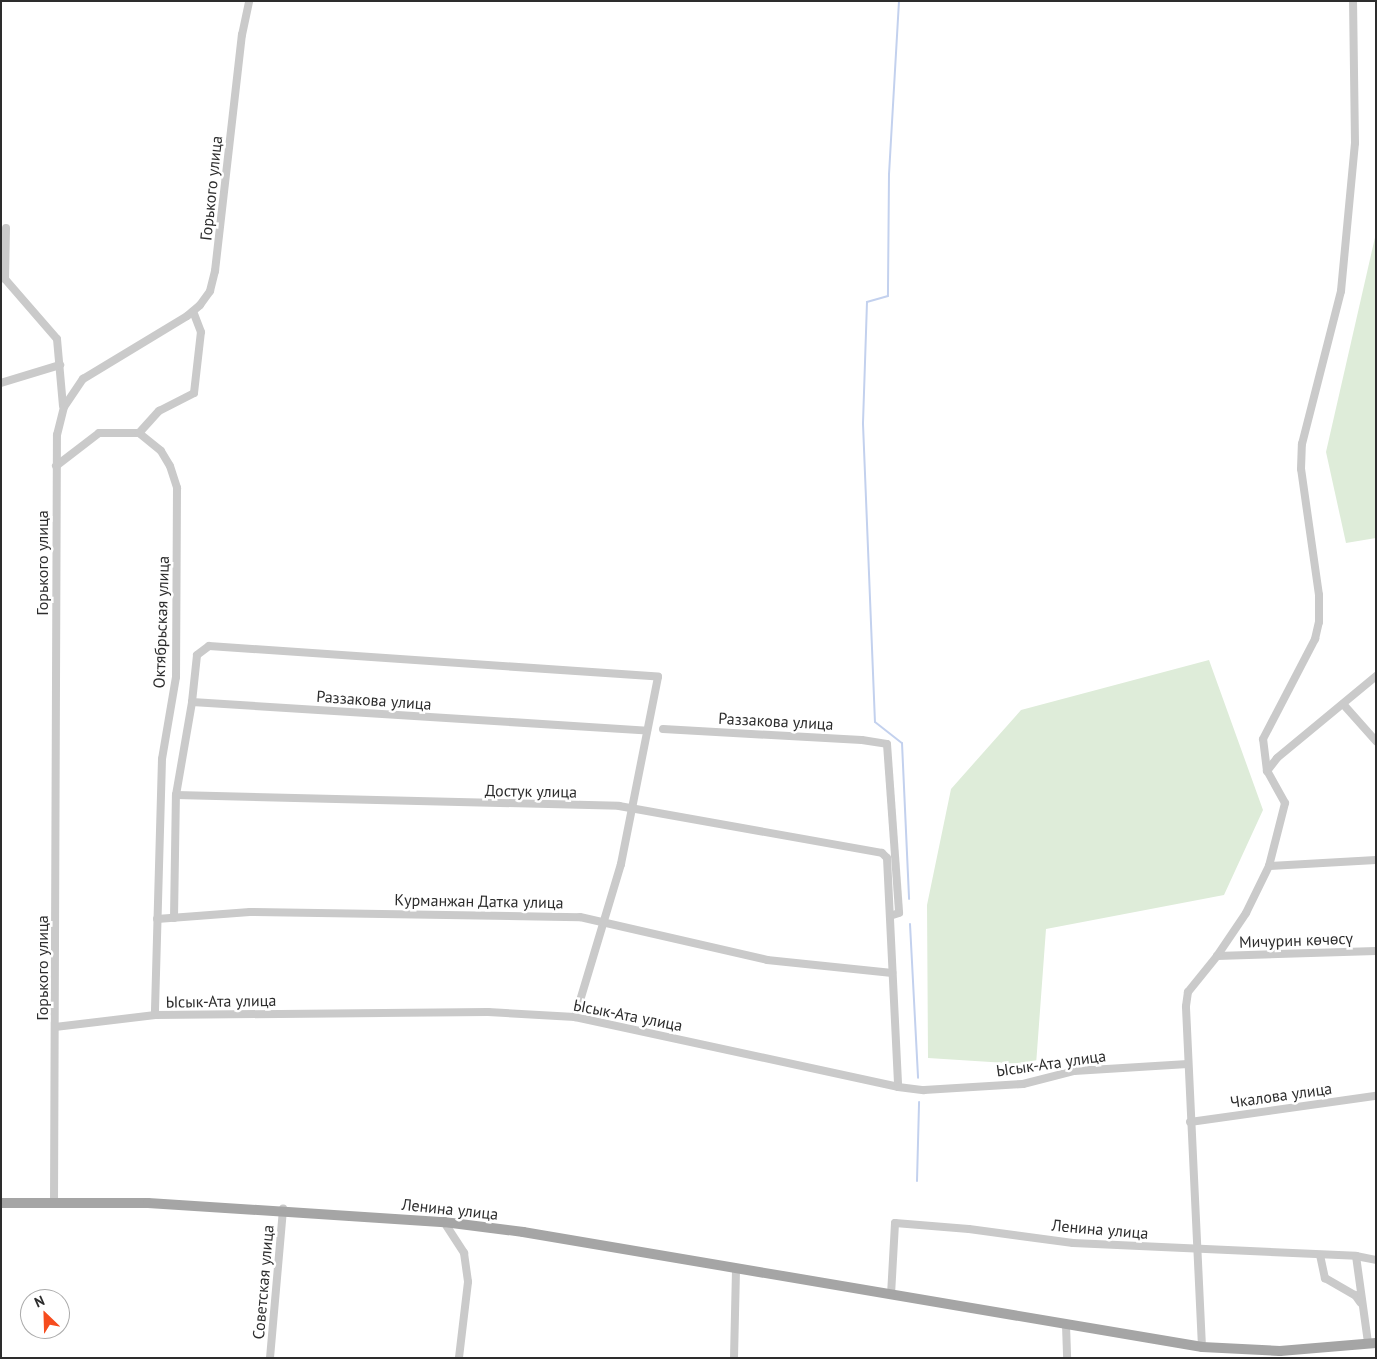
<!DOCTYPE html>
<meta charset="utf-8">
<style>
body{margin:0}
#map{position:relative;width:1377px;height:1359px;overflow:hidden;background:#fff;font-family:"PT Sans",sans-serif}
div>[style]{position:absolute}
[style*='--x']{left:calc(var(--x)*1px);top:calc(var(--y)*1px);width:calc(var(--w)*1px);rotate:calc(var(--a)*1deg)}
.green>*{inset:0;background:#deecd9}
.stream>*{height:2px;margin:-1px;padding:0 1px;transform-origin:1px;border-radius:1px;background:#c3d1ee}
.minor>*{height:8px;margin:-4px;padding:0 4px;transform-origin:4px;border-radius:4px;background:#cacaca}
.major>*{height:10px;margin:-5px;padding:0 5px;transform-origin:5px;border-radius:5px;background:#a5a5a5}
span{translate:-50% -50%;white-space:nowrap;text-align:center;line-height:1.15;-webkit-text-stroke:5px #fff;paint-order:stroke}
.street-label{font-size:16px;color:#2d2d2d}
.frame{position:absolute;inset:0;border:2px solid #2d2d2d;pointer-events:none}
.north{position:absolute;left:20px;top:1289px;width:50px;height:50px;box-sizing:border-box;background:#fff;border:1px solid #ababab;border-radius:50%;rotate:336deg;font-size:14px;font-weight:700;line-height:20px;text-align:center;color:#2d2d2d}
.north::after{content:'';display:block;margin:auto;width:18px;height:22px;background:#f64c1e;clip-path:polygon(50% 0,100% 100%,50% 72%,0 100%)}
</style>
<div id="map">
<div class="green">
<i style="clip-path:polygon(1376px 233px,1376px 538px,1346px 543px,1326px 452px)"></i>
<i style="clip-path:polygon(1209px 660px,1263px 810px,1224px 895px,1046px 929px,1036px 1065px,928px 1058px,927px 905px,951px 789px,1021px 710px)"></i>
</div>
<div class="stream">
<i style="--x:899;--y:1;--w:173;--a:93.3"></i>
<i style="--x:889;--y:174;--w:122;--a:90.5"></i>
<i style="--x:888;--y:296;--w:22;--a:164"></i>
<i style="--x:867;--y:302;--w:122;--a:91.9"></i>
<i style="--x:863;--y:424;--w:298;--a:87.7"></i>
<i style="--x:875;--y:722;--w:34;--a:38"></i>
<i style="--x:902;--y:743;--w:156;--a:87.4"></i>
<i style="--x:910;--y:924;--w:154;--a:87"></i>
<i style="--x:917;--y:1181;--w:79;--a:-88.5"></i>
</div>
<div class="minor">
<i style="--x:6;--y:228;--w:51;--a:91.1"></i>
<i style="--x:5;--y:279;--w:79;--a:49.1"></i>
<i style="--x:57;--y:339;--w:67;--a:84.9"></i>
<i style="--x:1;--y:383;--w:62;--a:-17"></i>
<i style="--x:139;--y:433;--w:30;--a:-48"></i>
<i style="--x:159;--y:411;--w:39;--a:-27"></i>
<i style="--x:194;--y:393;--w:61;--a:-83.5"></i>
<i style="--x:201;--y:332;--w:22;--a:-111"></i>
<i style="--x:56;--y:466;--w:54;--a:-37.5"></i>
<i style="--x:99;--y:433;--w:40;--a:0"></i>
<i style="--x:139;--y:433;--w:28;--a:39"></i>
<i style="--x:161;--y:451;--w:17;--a:59"></i>
<i style="--x:170;--y:466;--w:23;--a:72"></i>
<i style="--x:177;--y:488;--w:189;--a:90.3"></i>
<i style="--x:176;--y:677;--w:83;--a:99.7"></i>
<i style="--x:162;--y:759;--w:256;--a:91.6"></i>
<i style="--x:192;--y:702;--w:47;--a:-83.9"></i>
<i style="--x:197;--y:655;--w:15;--a:-37"></i>
<i style="--x:209;--y:646;--w:450;--a:3.9"></i>
<i style="--x:658;--y:677;--w:191;--a:101.2"></i>
<i style="--x:621;--y:864;--w:160;--a:106.7"></i>
<i style="--x:1343;--y:704;--w:50;--a:48.3"></i>
<i style="--x:663;--y:729;--w:199;--a:3.2"></i>
<i style="--x:862;--y:740;--w:25;--a:9"></i>
<i style="--x:887;--y:744;--w:169;--a:85.9"></i>
<i style="--x:899;--y:913;--w:9;--a:162"></i>
<i style="--x:1267;--y:771;--w:16;--a:-52"></i>
<i style="--x:1277;--y:758;--w:129;--a:-39.6"></i>
<i style="--x:176;--y:795;--w:443;--a:1.4"></i>
<i style="--x:619;--y:806;--w:267;--a:10.1"></i>
<i style="--x:882;--y:853;--w:7;--a:45"></i>
<i style="--x:887;--y:858;--w:229;--a:87.2"></i>
<i style="--x:1269;--y:866;--w:107;--a:-3.2"></i>
<i style="--x:174;--y:918;--w:123;--a:-89.1"></i>
<i style="--x:176;--y:795;--w:94;--a:-80.2"></i>
<i style="--x:192;--y:702;--w:456;--a:3.6"></i>
<i style="--x:157;--y:919;--w:93;--a:-4.3"></i>
<i style="--x:250;--y:912;--w:330;--a:0.9"></i>
<i style="--x:580;--y:917;--w:192;--a:12.9"></i>
<i style="--x:767;--y:960;--w:126;--a:5.9"></i>
<i style="--x:1217;--y:956;--w:159;--a:-1.8"></i>
<i style="--x:55;--y:1027;--w:101;--a:-6.8"></i>
<i style="--x:155;--y:1015;--w:333;--a:-0.5"></i>
<i style="--x:488;--y:1012;--w:87;--a:3.3"></i>
<i style="--x:575;--y:1017;--w:330;--a:12.2"></i>
<i style="--x:898;--y:1087;--w:26;--a:7"></i>
<i style="--x:924;--y:1090;--w:99;--a:-3.5"></i>
<i style="--x:1023;--y:1084;--w:53;--a:-14.3"></i>
<i style="--x:1074;--y:1071;--w:114;--a:-3.5"></i>
<i style="--x:1190;--y:1122;--w:188;--a:-8"></i>
<i style="--x:54;--y:1203;--w:768;--a:-89.78"></i>
<i style="--x:57;--y:435;--w:29;--a:-76"></i>
<i style="--x:64;--y:407;--w:34;--a:-56"></i>
<i style="--x:83;--y:379;--w:122;--a:-31.2"></i>
<i style="--x:187;--y:316;--w:17;--a:-40"></i>
<i style="--x:200;--y:305;--w:17;--a:-54"></i>
<i style="--x:210;--y:291;--w:21;--a:-76"></i>
<i style="--x:215;--y:271;--w:238;--a:-83.5"></i>
<i style="--x:242;--y:35;--w:35;--a:-78"></i>
<i style="--x:444;--y:1222;--w:37;--a:57"></i>
<i style="--x:464;--y:1253;--w:29;--a:82"></i>
<i style="--x:468;--y:1282;--w:77;--a:96.8"></i>
<i style="--x:1320;--y:1255;--w:24;--a:78"></i>
<i style="--x:1325;--y:1278;--w:34;--a:30"></i>
<i style="--x:1355;--y:1295;--w:9;--a:54"></i>
<i style="--x:1356;--y:1256;--w:88;--a:82.1"></i>
<i style="--x:891;--y:1295;--w:72;--a:-86.8"></i>
<i style="--x:895;--y:1223;--w:74;--a:4.6"></i>
<i style="--x:969;--y:1229;--w:105;--a:7.7"></i>
<i style="--x:1073;--y:1243;--w:283;--a:2.6"></i>
<i style="--x:1356;--y:1256;--w:20;--a:11"></i>
<i style="--x:1066;--y:1325;--w:33;--a:88"></i>
<i style="--x:1202;--y:1347;--w:341;--a:-92.7"></i>
<i style="--x:1186;--y:1006;--w:14;--a:-82"></i>
<i style="--x:1188;--y:992;--w:46;--a:-51.1"></i>
<i style="--x:1217;--y:956;--w:52;--a:-56"></i>
<i style="--x:1246;--y:913;--w:52;--a:-63.9"></i>
<i style="--x:1269;--y:866;--w:65;--a:-75.7"></i>
<i style="--x:1285;--y:803;--w:37;--a:-119"></i>
<i style="--x:1267;--y:771;--w:32;--a:-97"></i>
<i style="--x:1263;--y:739;--w:113;--a:-62.5"></i>
<i style="--x:1315;--y:639;--w:17;--a:-77"></i>
<i style="--x:1319;--y:622;--w:27;--a:-90"></i>
<i style="--x:1319;--y:595;--w:127;--a:-98.1"></i>
<i style="--x:1301;--y:469;--w:25;--a:-88"></i>
<i style="--x:1302;--y:444;--w:158;--a:-75.7"></i>
<i style="--x:1341;--y:291;--w:149;--a:-84.6"></i>
<i style="--x:1355;--y:143;--w:142;--a:-90.8"></i>
<i style="--x:270;--y:1358;--w:150;--a:-85"></i>
<i style="--x:734;--y:1358;--w:89;--a:-88.7"></i>
</div>
<div class="major">
<i style="--x:1;--y:1203;--w:147;--a:0"></i>
<i style="--x:148;--y:1203;--w:297;--a:3.7"></i>
<i style="--x:444;--y:1222;--w:80;--a:7.2"></i>
<i style="--x:523;--y:1232;--w:689;--a:9.61"></i>
<i style="--x:1202;--y:1347;--w:78;--a:2.9"></i>
<i style="--x:1280;--y:1351;--w:96;--a:-4.8"></i>
</div>
<div class="street-label">
<span style="left:211px;top:188px;rotate:-84deg">Горького улица</span>
<span style="left:42px;top:563px;rotate:-90deg">Горького улица</span>
<span style="left:161px;top:622px;rotate:-88deg">Октябрьская улица</span>
<span style="left:374px;top:700px;rotate:4deg">Раззакова улица</span>
<span style="left:776px;top:721px;rotate:3deg">Раззакова улица</span>
<span style="left:531px;top:791px;rotate:1deg">Достук улица</span>
<span style="left:479px;top:901px;rotate:1deg">Курманжан Датка улица</span>
<span style="left:1296px;top:940px;rotate:-2deg">Мичурин көчөсү</span>
<span style="left:42px;top:968px;rotate:-90deg">Горького улица</span>
<span style="left:221px;top:1001px;rotate:-1deg">Ысык-Ата улица</span>
<span style="left:628px;top:1015px;rotate:11deg">Ысык-Ата улица</span>
<span style="left:1051px;top:1063px;rotate:-8deg">Ысык-Ата улица</span>
<span style="left:1281px;top:1095px;rotate:-8deg">Чкалова улица</span>
<span style="left:450px;top:1209px;rotate:6deg">Ленина улица</span>
<span style="left:1100px;top:1229px;rotate:5deg">Ленина улица</span>
<span style="left:263px;top:1282px;rotate:-85deg">Советская улица</span>
</div>
<div class="frame"></div>
<div class="north">N</div>
</div>
